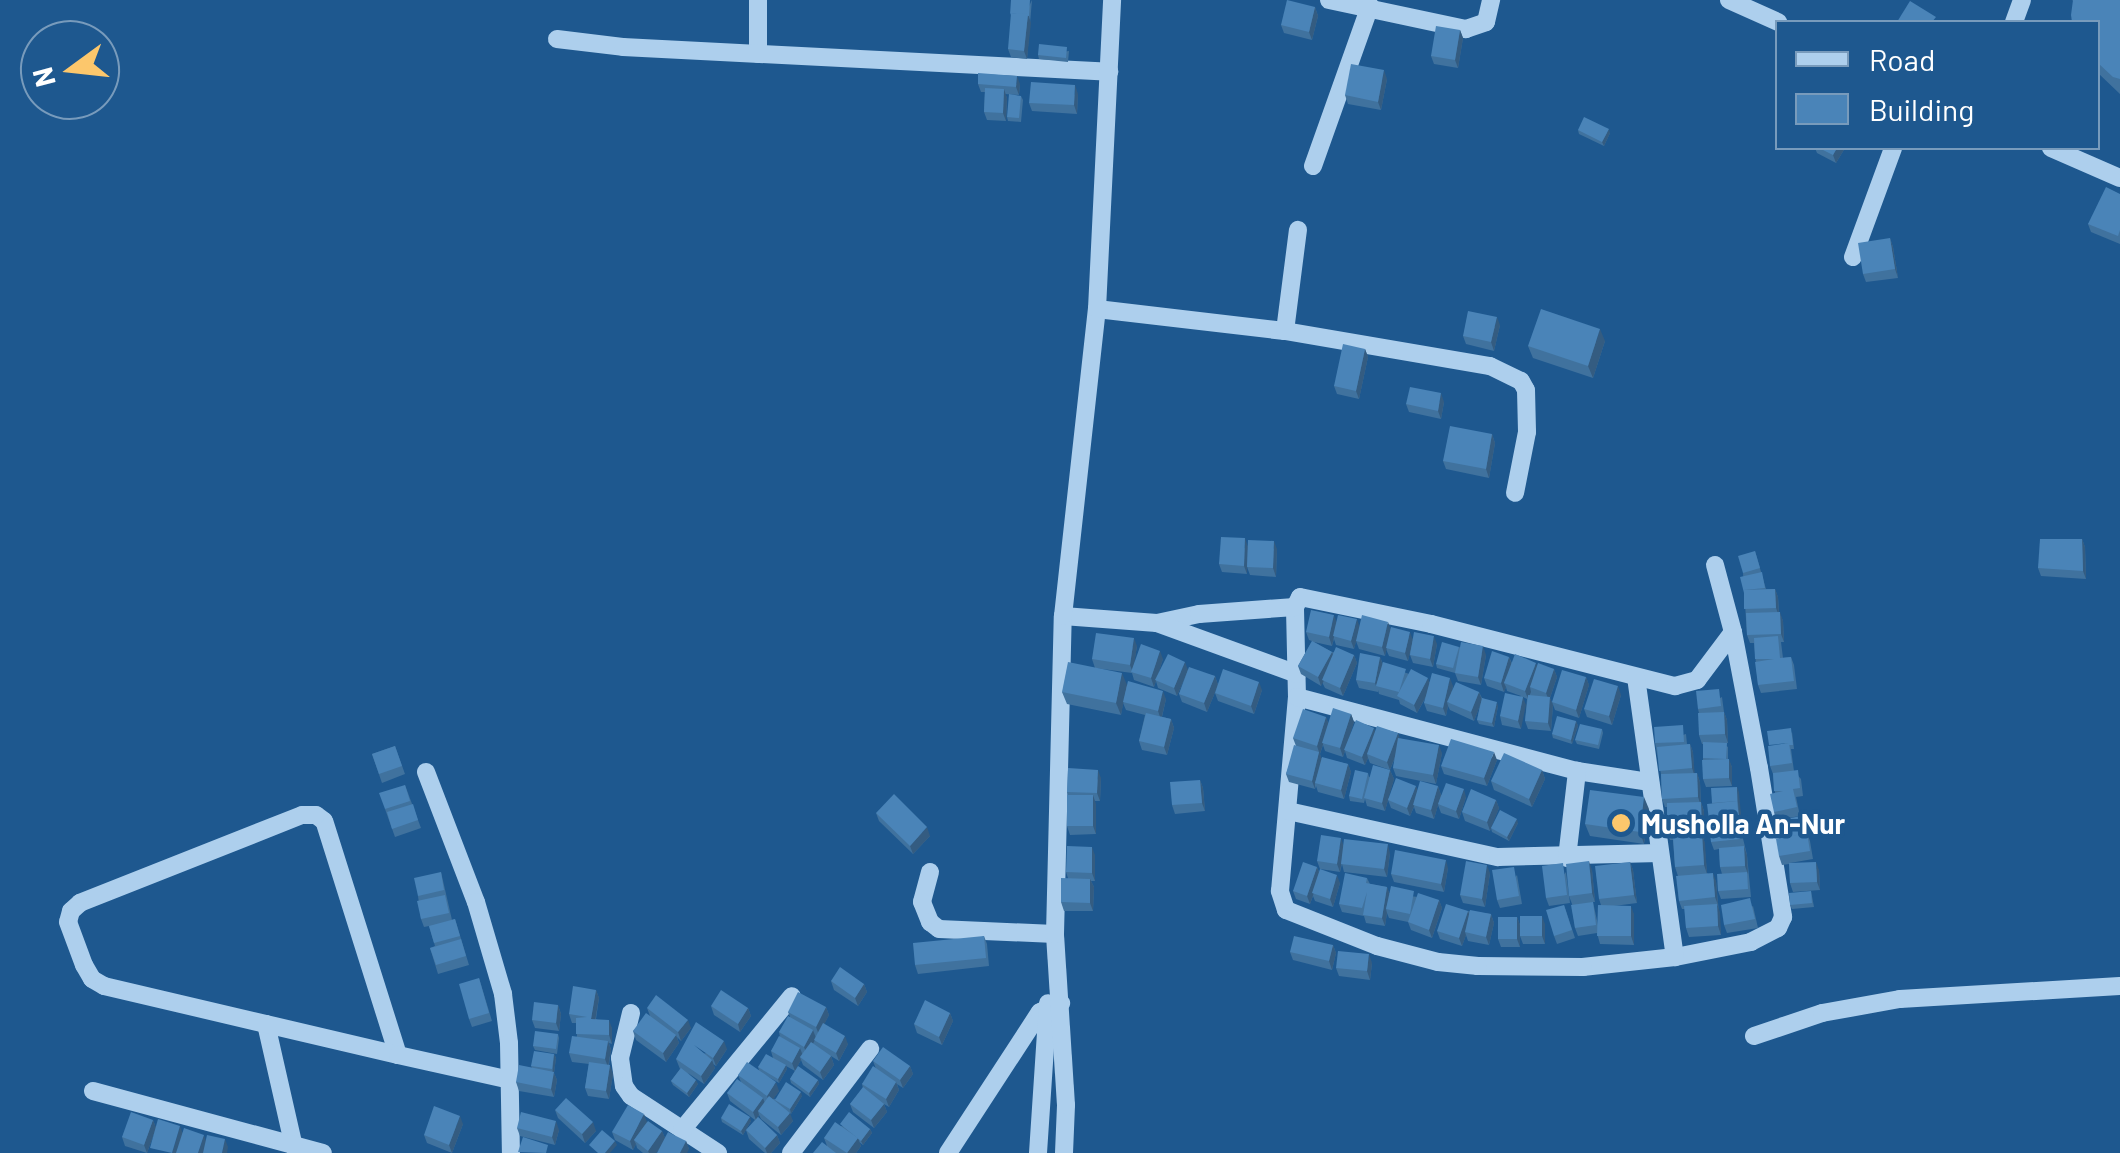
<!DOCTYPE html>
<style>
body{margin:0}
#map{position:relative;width:2120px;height:1153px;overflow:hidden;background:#1e588f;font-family:Barlow,sans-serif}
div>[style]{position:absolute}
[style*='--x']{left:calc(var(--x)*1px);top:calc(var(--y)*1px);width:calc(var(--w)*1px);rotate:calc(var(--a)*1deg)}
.minor>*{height:18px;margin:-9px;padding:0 9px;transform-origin:9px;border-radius:9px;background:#adcfed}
.wall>*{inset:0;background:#40729e}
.shaded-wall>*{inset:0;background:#345c81}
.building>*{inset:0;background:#4a84b8}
.dots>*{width:28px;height:28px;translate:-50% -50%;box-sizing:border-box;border:5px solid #1e588f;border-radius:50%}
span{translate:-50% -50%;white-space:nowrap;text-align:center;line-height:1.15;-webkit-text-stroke:9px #1e588f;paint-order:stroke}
.poi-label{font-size:28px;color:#fff;font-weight:700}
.left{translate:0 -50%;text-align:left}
.legend{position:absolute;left:1775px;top:20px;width:325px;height:130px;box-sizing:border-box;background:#1e588f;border:2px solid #789bbc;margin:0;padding:12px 18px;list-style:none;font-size:30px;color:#fff}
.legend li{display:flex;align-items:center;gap:20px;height:50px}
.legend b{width:50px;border:2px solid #789bbc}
.north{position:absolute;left:20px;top:20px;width:100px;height:100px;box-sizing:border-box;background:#1e588f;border:2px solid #789bbc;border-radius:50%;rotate:255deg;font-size:28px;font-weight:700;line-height:40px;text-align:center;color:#fff}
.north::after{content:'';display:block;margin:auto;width:35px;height:45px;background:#fcc76c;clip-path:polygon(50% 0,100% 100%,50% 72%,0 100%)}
</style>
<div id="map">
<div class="minor">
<i style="--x:758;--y:0;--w:54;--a:90"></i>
<i style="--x:1329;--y:0;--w:140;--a:12"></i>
<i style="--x:1466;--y:29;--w:21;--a:-19"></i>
<i style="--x:1486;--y:22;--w:23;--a:-77"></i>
<i style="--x:1729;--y:0;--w:54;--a:24.2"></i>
<i style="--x:2014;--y:22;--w:23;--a:-70"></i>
<i style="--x:557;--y:39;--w:66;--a:6.9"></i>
<i style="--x:623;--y:47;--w:487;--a:2.9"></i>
<i style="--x:2051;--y:148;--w:75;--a:23.5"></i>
<i style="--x:1313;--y:166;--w:170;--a:-70.4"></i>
<i style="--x:1853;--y:257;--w:116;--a:-69.8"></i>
<i style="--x:1097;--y:309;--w:189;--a:6.7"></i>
<i style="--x:1285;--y:331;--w:208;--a:9.7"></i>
<i style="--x:1490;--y:366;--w:34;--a:26"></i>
<i style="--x:1521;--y:381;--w:10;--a:61"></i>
<i style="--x:1526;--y:390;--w:42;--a:88.6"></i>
<i style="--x:1527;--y:432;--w:62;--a:101.1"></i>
<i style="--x:1285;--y:331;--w:102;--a:-82.7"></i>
<i style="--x:1715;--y:565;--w:69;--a:75"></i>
<i style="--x:1733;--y:632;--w:138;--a:79.2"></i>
<i style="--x:1759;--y:768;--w:151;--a:80.8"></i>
<i style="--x:1783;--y:917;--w:12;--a:114"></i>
<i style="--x:1778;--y:928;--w:30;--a:153"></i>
<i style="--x:1751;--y:942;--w:77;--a:168.8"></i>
<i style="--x:1675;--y:957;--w:93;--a:173.8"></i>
<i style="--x:1583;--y:967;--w:105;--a:-179.5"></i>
<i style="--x:1478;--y:966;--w:40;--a:-174.3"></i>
<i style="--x:1438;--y:962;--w:63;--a:-165.3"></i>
<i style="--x:1377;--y:946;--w:98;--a:-158.4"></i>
<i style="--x:1286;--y:910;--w:20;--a:-108"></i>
<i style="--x:1280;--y:891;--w:195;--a:-85"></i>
<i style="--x:1297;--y:697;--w:90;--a:-91.3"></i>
<i style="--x:1295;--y:607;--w:11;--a:-63"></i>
<i style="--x:1300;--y:597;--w:134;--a:11.6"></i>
<i style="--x:1431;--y:624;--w:252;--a:14.3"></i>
<i style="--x:1675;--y:686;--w:23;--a:-15"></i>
<i style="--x:1697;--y:680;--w:60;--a:-53.1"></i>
<i style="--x:1063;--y:616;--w:94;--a:4.3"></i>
<i style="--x:1157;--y:623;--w:43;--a:-12.1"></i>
<i style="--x:1199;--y:614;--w:96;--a:-4.2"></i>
<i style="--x:1157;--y:623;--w:149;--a:20"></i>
<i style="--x:1636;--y:677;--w:283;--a:82.1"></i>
<i style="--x:1297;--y:697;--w:290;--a:14.8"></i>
<i style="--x:1577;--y:771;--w:74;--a:8.6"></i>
<i style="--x:426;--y:772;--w:139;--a:69"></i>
<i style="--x:476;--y:902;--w:96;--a:73.6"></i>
<i style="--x:503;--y:994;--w:49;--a:83"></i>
<i style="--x:509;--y:1043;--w:110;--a:89"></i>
<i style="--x:1288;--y:811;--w:215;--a:12.4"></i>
<i style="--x:1498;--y:857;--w:162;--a:-1.4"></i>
<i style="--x:1567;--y:858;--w:88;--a:-83.4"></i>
<i style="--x:930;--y:872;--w:31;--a:105"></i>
<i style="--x:922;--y:902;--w:22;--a:68"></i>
<i style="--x:930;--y:922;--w:11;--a:38"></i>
<i style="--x:939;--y:929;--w:116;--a:2.5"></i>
<i style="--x:631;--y:1013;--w:46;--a:103.7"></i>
<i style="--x:620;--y:1058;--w:28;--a:82"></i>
<i style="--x:624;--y:1086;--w:12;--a:55"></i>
<i style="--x:631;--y:1096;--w:104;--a:33.2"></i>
<i style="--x:266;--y:1024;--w:126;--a:77.2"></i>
<i style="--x:1754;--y:1036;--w:72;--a:-18.7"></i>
<i style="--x:1822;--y:1013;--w:79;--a:-10.2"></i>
<i style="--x:1900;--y:999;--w:220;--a:-3.4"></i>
<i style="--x:398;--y:1055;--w:245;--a:-107.5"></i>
<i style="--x:324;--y:821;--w:10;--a:-143"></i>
<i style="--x:316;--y:815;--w:14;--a:180"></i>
<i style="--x:302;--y:815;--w:239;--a:158.4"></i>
<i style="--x:80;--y:903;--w:12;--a:138"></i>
<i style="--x:71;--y:911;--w:11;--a:105"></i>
<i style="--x:68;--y:922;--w:46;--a:69.6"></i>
<i style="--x:84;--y:965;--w:16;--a:60"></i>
<i style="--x:92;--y:979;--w:14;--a:30"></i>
<i style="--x:104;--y:986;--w:302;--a:13.2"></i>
<i style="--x:398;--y:1055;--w:115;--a:12.6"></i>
<i style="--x:93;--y:1091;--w:238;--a:15.1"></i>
<i style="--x:682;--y:1130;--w:173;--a:-50.6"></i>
<i style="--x:791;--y:1153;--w:131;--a:-52.8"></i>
<i style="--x:948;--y:1153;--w:168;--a:-56.9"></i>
<i style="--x:1040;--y:1012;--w:23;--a:-23"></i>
<i style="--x:1038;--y:1153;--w:150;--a:-86.2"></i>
<i style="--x:1064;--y:1153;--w:48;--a:-87.6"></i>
<i style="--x:1066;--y:1105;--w:171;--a:-93.7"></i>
<i style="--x:1055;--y:934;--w:318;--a:-88.6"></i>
<i style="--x:1063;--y:616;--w:309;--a:-83.7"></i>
<i style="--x:1097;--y:309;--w:309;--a:-87.2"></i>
</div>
<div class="wall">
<i style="clip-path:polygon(1032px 0,1027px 59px,1011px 57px,1008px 49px)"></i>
<i style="clip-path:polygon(2072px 0,2120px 0,2120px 94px,2098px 73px,2098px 22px)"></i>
<i style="clip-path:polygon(1315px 7px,1318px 16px,1312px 40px,1284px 33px,1281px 25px)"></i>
<i style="clip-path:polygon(1460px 30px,1463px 38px,1458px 68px,1434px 64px,1431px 56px)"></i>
<i style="clip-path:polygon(1069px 51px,1068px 62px,1039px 59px,1038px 55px)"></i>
<i style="clip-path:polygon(1387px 79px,1381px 110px,1348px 104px,1345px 95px)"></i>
<i style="clip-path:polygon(978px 84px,1020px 84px,1019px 95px,1005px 94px,1007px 98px,1006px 121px,987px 120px,984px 112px,985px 92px,981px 92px)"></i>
<i style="clip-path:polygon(1078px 94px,1077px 114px,1032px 111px,1029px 103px)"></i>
<i style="clip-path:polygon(1021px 96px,1023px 100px,1021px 122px,1008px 121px,1007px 117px)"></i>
<i style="clip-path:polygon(1578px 130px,1610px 133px,1604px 146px,1579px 134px)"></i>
<i style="clip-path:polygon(1815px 148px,1845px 148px,1836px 163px,1817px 153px)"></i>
<i style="clip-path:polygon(2120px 194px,2120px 244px,2091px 232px,2088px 224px)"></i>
<i style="clip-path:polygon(1890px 238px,1893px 247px,1898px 278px,1866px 282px,1863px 274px)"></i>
<i style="clip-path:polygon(1500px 325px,1494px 351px,1466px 344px,1463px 336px)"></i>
<i style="clip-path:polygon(1605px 341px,1593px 378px,1533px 358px,1528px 346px)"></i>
<i style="clip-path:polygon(1365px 349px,1368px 357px,1359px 399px,1337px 394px,1334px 386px)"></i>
<i style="clip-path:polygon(1444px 402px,1441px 419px,1409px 412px,1406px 404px)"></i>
<i style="clip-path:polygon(1492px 434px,1495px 443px,1489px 478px,1446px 469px,1443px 461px)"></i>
<i style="clip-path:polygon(2082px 539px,2085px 547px,2086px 579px,2041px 576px,2038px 568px)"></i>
<i style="clip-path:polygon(1248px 546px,1277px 549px,1276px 577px,1250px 575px,1247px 567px,1247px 574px,1222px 572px,1219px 564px)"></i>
<i style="clip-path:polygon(1755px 551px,1766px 589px,1775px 589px,1778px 597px,1779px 612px,1783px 621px,1784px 642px,1781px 642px,1783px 658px,1791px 657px,1794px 665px,1797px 689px,1761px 693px,1758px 685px,1754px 643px,1750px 643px,1747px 635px,1743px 573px)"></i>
<i style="clip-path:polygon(1337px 622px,1359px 627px,1391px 629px,1413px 639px,1437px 644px,1433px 667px,1413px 663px,1410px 655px,1410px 652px,1408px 661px,1389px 656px,1386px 649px,1385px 656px,1359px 649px,1356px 641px,1354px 649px,1336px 645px,1334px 639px,1332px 646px,1314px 642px,1332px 652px,1354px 655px,1357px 663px,1343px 696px,1325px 688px,1322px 682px,1321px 686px,1301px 674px,1298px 666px,1312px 641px,1309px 640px,1306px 632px)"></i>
<i style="clip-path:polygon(1137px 646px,1134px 663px,1163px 659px,1158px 674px,1188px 670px,1215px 676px,1218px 685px,1207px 712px,1182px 702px,1179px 694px,1186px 675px,1177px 696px,1158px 688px,1156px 681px,1154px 687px,1134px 680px,1132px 673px,1095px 668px,1092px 659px)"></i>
<i style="clip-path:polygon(1459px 647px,1486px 655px,1481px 685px,1458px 681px,1455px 673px,1437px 668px,1436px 664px)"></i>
<i style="clip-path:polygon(1380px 657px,1383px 664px,1430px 682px,1453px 686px,1452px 691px,1479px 692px,1482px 698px,1498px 706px,1494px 727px,1479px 724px,1477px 720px,1480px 705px,1474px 721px,1450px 710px,1448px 706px,1446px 716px,1427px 711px,1424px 703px,1426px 697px,1417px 713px,1400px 704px,1399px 700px,1379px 694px,1378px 690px,1378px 692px,1359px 688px,1356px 680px)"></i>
<i style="clip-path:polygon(1509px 657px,1512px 663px,1554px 669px,1557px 677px,1550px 698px,1553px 705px,1551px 731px,1528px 729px,1525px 721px,1527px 699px,1523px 697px,1521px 729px,1502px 725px,1500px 716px,1521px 696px,1507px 691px,1506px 687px,1504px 692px,1487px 686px,1484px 678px)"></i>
<i style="clip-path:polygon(1586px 677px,1589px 685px,1579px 718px,1555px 710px,1552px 702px)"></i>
<i style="clip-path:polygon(1127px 685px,1166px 699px,1162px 717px,1171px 719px,1174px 728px,1167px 755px,1142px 750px,1139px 741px,1145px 715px,1126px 710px,1123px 703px,1121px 715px,1067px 704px,1062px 692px)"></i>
<i style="clip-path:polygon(1262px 690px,1254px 714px,1218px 701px,1215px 693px)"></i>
<i style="clip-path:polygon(1621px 695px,1612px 725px,1587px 717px,1584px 709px)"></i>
<i style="clip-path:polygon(1722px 697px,1724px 712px,1727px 720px,1728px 743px,1722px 743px,1728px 747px,1728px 759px,1732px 767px,1732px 786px,1706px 787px,1703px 779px,1703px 744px,1702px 744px,1699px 735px,1699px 713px,1698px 709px)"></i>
<i style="clip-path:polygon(1351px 714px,1354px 722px,1348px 739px,1375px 731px,1398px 733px,1399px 738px,1442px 753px,1436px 784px,1396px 776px,1393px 768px,1395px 758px,1390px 770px,1370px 763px,1368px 758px,1365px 765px,1347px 758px,1345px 751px,1343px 757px,1325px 751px,1323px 745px,1320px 754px,1321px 758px,1348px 764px,1351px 772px,1344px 799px,1318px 792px,1316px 786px,1315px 789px,1289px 782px,1286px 774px,1296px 746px,1293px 738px,1326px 717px,1328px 723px)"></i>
<i style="clip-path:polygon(1576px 721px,1578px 726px,1572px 744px,1553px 738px,1552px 734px)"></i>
<i style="clip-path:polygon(1602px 729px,1603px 733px,1599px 749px,1577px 744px,1575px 740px)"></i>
<i style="clip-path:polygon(1792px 732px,1794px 749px,1791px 749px,1794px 771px,1801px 779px,1803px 796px,1796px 797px,1800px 816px,1776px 820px,1774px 812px,1775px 793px,1773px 774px,1770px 766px)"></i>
<i style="clip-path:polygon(1686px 734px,1687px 744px,1690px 744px,1693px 752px,1694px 773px,1697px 773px,1700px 782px,1701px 802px,1704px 811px,1704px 840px,1707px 873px,1716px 881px,1721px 935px,1689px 937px,1686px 928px,1685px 909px,1682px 909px,1679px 901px,1678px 876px,1675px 867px,1673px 840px,1670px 840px,1667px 832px,1667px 807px,1665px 807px,1662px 799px,1661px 774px,1655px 743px)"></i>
<i style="clip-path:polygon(395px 746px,405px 774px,382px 783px,372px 754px)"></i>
<i style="clip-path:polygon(1497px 760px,1487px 786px,1444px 774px,1441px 766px)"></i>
<i style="clip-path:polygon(1390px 770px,1394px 779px,1388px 798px,1438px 786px,1441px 795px,1466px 797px,1459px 819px,1441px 813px,1438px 805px,1434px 819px,1416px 813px,1414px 807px,1410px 816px,1391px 808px,1388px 800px,1385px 811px,1367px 806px,1365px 799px,1364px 803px,1350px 801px,1349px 796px,1368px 773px,1369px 777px)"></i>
<i style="clip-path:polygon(1542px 770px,1545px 779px,1532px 807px,1494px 790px,1491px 781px)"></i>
<i style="clip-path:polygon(1101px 778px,1100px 801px,1095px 801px,1096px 834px,1070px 835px,1067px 826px,1068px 795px,1067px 792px)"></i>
<i style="clip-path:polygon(1200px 780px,1203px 788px,1205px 811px,1175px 814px,1172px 805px)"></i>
<i style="clip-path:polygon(405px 785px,421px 828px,395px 837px,385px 809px)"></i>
<i style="clip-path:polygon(1737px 787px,1742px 826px,1740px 826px,1747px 855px,1751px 897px,1721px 899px,1718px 891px,1722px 874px,1720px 867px,1719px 849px,1714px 850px,1711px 842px,1711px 827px,1709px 820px,1712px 803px)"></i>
<i style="clip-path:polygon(1496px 800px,1499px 808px,1491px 827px,1518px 823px,1509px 841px,1492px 832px,1491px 828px,1490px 831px,1465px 821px,1462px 812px)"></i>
<i style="clip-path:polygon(1649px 809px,1644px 844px,1590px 836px,1585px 824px)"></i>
<i style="clip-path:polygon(876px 813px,930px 836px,913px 854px,879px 821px)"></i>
<i style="clip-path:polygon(1802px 820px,1805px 834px,1807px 833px,1810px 841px,1813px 859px,1790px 863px,1819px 870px,1820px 890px,1793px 892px,1790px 883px,1789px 864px,1782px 865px,1779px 856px,1783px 838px)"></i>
<i style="clip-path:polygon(1344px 845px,1390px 853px,1387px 877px,1344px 872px,1342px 864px,1340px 872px,1320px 869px,1317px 861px)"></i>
<i style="clip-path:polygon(1095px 855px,1095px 881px,1091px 881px,1094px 887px,1093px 911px,1064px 911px,1061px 902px,1068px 878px,1066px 872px)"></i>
<i style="clip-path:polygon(1630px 862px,1633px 870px,1637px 903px,1614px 906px,1634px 914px,1634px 945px,1600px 944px,1597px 933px,1578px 936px,1575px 928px,1572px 904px,1569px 896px,1592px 870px,1595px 902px,1593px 902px,1598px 925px,1601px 905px,1599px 899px)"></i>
<i style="clip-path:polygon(1317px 867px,1319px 872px,1340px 883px,1333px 907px,1315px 901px,1313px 896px,1310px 904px,1296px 899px,1293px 891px)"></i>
<i style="clip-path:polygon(1448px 868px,1444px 892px,1394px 882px,1391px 874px)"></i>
<i style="clip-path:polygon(441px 872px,452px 920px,455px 919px,469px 965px,438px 974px,430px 948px,435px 946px,429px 926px,424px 927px,421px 919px,418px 896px)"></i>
<i style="clip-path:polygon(1566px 872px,1570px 903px,1549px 906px,1546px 898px)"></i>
<i style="clip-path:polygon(1490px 873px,1485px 907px,1463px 903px,1460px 895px)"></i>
<i style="clip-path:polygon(1517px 875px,1522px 904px,1500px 908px,1497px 900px)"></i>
<i style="clip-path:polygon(1367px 878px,1370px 884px,1387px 887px,1389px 893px,1439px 900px,1442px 908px,1432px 938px,1411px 930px,1408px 922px,1389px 918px,1387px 913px,1385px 926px,1366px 923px,1364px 916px,1342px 912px,1339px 904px)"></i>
<i style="clip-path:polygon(1811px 891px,1814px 907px,1792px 909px,1790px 905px)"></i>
<i style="clip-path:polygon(1564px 905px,1575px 938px,1557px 944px,1554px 936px)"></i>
<i style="clip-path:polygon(1753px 906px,1758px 928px,1727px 933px,1724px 925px)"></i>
<i style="clip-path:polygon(1468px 911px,1491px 914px,1494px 923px,1489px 945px,1468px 941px,1466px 935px,1462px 946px,1440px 939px,1437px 931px)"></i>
<i style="clip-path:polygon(1517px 917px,1520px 925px,1520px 947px,1501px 947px,1498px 939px)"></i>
<i style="clip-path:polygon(1545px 924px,1545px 944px,1523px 944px,1520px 936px)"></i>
<i style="clip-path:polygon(984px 936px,987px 944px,989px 966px,918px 974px,915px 965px)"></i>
<i style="clip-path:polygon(1333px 945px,1336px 953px,1332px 970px,1293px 960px,1290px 952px)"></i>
<i style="clip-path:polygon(1372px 963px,1370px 980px,1339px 976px,1336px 968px)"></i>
<i style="clip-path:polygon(479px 978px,492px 1021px,472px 1027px,469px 1019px)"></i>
<i style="clip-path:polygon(831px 981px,864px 984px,867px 992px,858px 1006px,834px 990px)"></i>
<i style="clip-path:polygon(596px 990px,599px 998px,596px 1019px,612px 1028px,612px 1044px,609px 1043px,611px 1050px,609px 1065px,613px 1074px,609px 1099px,588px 1096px,585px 1088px,589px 1064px,572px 1062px,569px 1053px,577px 1036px,576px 1023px,572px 1023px,569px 1014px)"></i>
<i style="clip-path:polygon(558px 1005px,561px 1014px,559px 1031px,535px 1028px,532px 1020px)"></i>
<i style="clip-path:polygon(711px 1006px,748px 1008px,751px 1016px,740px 1032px,714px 1015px)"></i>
<i style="clip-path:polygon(826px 1007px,829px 1015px,824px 1024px,848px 1044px,839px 1061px,831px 1056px,834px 1065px,823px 1080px,803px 1065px,801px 1060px,795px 1070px,818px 1080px,819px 1084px,810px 1097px,791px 1083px,790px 1079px,795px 1071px,786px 1066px,787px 1069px,779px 1083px,765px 1075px,779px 1091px,773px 1099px,802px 1096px,791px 1114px,787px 1111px,793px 1121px,781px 1135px,761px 1119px,759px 1115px,758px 1117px,777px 1135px,780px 1143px,771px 1153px,765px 1153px,749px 1139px,746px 1130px,755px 1120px,730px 1101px,727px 1093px,741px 1082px,738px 1075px,759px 1070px,758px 1067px,773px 1058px,771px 1051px,780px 1037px,779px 1032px,790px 1017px,788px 1012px)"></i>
<i style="clip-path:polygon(647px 1008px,691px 1028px,681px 1041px,677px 1037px,679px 1043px,666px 1062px,636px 1040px,633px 1031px,650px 1016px)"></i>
<i style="clip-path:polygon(950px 1013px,953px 1021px,942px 1045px,917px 1033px,914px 1024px)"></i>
<i style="clip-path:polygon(558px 1034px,559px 1038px,557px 1054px,535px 1050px,533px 1046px)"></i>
<i style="clip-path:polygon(727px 1049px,716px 1066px,713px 1064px,715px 1068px,704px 1084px,688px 1073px,698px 1084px,689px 1097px,673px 1085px,671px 1081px,680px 1069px,676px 1059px)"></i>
<i style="clip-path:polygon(554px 1054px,556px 1058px,554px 1073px,557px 1080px,554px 1097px,519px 1091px,516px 1082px,532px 1068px,531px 1066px)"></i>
<i style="clip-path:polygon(873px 1061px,910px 1066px,913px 1074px,903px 1088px,897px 1084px,899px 1090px,889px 1107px,884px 1104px,887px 1112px,874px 1128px,853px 1112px,850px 1104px,863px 1088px,862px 1084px,876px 1069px)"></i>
<i style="clip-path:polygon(555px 1110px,596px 1131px,585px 1143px,558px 1118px)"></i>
<i style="clip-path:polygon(721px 1118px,751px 1121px,743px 1135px,722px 1122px)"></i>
<i style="clip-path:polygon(153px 1120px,156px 1128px,147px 1153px,125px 1146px,122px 1137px)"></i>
<i style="clip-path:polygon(647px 1122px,662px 1131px,665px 1138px,686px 1141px,689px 1149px,661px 1146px,656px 1153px,643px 1153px,637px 1148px,636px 1144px,633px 1150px,615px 1140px,612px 1132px)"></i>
<i style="clip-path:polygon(463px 1124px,452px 1153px,427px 1143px,424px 1135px)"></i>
<i style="clip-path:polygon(841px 1126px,870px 1129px,872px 1133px,863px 1145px,859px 1142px,861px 1146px,856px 1153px,813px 1153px,827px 1146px,824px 1138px)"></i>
<i style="clip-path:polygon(517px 1128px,559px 1130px,555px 1145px,520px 1136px)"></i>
</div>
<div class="shaded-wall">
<i style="clip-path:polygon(1315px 7px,1318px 16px,1312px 40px,1309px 32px)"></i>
<i style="clip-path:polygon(1028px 14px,1031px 23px,1027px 59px,1024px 51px)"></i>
<i style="clip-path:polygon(1460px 30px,1463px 38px,1458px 68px,1455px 60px)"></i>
<i style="clip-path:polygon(1384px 70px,1387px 79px,1381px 110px,1378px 102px)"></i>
<i style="clip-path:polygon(1017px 76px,1020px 84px,1019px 95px,1016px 87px)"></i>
<i style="clip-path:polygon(1075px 85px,1078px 94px,1077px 114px,1074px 105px)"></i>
<i style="clip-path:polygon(1004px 89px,1007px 98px,1006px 121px,1003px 113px)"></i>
<i style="clip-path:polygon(1609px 129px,1610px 133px,1604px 146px,1602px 142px)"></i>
<i style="clip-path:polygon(1837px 148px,1845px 148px,1836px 163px,1833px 155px)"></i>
<i style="clip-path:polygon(1890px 238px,1893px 247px,1898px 278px,1895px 269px)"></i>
<i style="clip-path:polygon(1497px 317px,1500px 325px,1494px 351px,1491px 342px)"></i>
<i style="clip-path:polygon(1600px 329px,1605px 341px,1593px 378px,1588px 366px)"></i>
<i style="clip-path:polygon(1365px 349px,1368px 357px,1359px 399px,1356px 391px)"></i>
<i style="clip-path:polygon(1441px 393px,1444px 402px,1441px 419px,1438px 411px)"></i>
<i style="clip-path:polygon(1492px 434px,1495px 443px,1489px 478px,1486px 469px)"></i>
<i style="clip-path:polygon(1245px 538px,1248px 547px,1247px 574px,1244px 566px)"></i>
<i style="clip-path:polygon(2082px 539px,2085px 547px,2086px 579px,2083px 571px)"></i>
<i style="clip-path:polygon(1274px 541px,1277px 549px,1276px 577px,1273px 568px)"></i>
<i style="clip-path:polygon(1775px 589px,1778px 597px,1779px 616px,1776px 608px)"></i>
<i style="clip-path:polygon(1780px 612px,1783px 621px,1784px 642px,1781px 634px)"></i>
<i style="clip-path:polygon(1334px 615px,1337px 623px,1332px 646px,1329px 637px)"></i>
<i style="clip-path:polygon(1357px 619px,1360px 628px,1354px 649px,1351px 641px)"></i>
<i style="clip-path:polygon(1388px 622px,1391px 630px,1385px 656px,1382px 647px)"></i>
<i style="clip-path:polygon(1410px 632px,1413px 640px,1408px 661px,1405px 653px)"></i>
<i style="clip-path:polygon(1434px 636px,1437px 644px,1433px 667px,1430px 659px)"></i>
<i style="clip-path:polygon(1134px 638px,1137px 646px,1133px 673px,1130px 665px)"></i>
<i style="clip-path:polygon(1483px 646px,1486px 655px,1481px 685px,1478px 677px)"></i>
<i style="clip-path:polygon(1160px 651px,1163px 659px,1154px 687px,1151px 678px)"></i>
<i style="clip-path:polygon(1332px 652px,1335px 660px,1321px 686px,1318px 677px)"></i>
<i style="clip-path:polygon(1354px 655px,1357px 663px,1343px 696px,1340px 688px)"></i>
<i style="clip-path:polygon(1380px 657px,1383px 665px,1376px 686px,1378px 692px,1375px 683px)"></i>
<i style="clip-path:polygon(1509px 657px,1512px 665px,1504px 683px,1506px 687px,1504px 692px,1501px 683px)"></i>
<i style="clip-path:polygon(1185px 662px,1188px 670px,1177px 696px,1174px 688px)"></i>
<i style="clip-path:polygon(1536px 663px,1539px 671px,1530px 687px,1531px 692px,1528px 699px,1525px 691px)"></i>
<i style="clip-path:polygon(1554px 669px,1557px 677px,1550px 698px,1553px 705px,1551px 731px,1548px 723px,1549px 701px,1546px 693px)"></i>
<i style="clip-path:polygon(1122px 673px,1127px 685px,1121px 715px,1116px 703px)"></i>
<i style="clip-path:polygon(1215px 676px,1218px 685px,1207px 712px,1204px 703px)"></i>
<i style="clip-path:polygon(1586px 677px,1589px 685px,1579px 718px,1576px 710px)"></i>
<i style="clip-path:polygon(1428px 678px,1431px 687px,1417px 713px,1414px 705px)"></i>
<i style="clip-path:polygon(1450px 678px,1453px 686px,1449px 703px,1447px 702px,1448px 706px,1446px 716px,1443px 708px)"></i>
<i style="clip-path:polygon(1259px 682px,1262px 690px,1254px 714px,1251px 706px)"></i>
<i style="clip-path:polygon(1618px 686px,1621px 695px,1612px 725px,1609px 716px)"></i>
<i style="clip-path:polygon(1163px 691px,1166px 699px,1161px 720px,1158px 711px)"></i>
<i style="clip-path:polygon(1479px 692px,1482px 700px,1474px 721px,1471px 712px)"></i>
<i style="clip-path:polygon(1523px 697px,1526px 705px,1521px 729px,1518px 721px)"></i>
<i style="clip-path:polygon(1497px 702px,1498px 706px,1494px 727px,1492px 723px)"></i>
<i style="clip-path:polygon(1724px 712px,1727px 720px,1728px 743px,1725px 734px)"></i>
<i style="clip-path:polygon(1351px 714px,1354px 722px,1343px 757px,1340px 748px)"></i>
<i style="clip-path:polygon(1326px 717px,1329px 725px,1320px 754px,1322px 760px,1315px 783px,1315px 789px,1312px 781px,1319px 752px,1317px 746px)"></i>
<i style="clip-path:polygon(1171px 719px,1174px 728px,1167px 755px,1164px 747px)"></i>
<i style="clip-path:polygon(1576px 721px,1578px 726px,1572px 744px,1571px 740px)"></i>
<i style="clip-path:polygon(1374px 728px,1377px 736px,1367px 754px,1368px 758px,1365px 765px,1362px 757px)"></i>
<i style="clip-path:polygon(1398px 733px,1401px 741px,1390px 770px,1387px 762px)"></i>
<i style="clip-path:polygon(1690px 744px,1693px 752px,1695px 777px,1692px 768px)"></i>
<i style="clip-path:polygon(1439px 745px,1442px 753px,1436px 784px,1433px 775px)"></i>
<i style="clip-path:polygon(1494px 752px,1497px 760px,1487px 786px,1484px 778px)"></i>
<i style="clip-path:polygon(1729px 759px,1732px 767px,1732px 786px,1729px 778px)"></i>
<i style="clip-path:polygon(1348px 764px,1351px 772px,1344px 799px,1341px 790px)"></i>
<i style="clip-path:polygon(1098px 770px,1101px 778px,1100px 801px,1097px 793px)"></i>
<i style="clip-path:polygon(1390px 770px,1394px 779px,1385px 811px,1382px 803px)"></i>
<i style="clip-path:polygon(1542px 770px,1545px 779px,1532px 807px,1529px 799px)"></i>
<i style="clip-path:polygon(1697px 773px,1700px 782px,1701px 806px,1698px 797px)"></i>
<i style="clip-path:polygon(1200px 780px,1203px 788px,1205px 811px,1202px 803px)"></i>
<i style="clip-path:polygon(1416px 786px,1419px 794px,1410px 816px,1407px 808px)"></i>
<i style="clip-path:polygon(1438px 786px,1441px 795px,1434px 819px,1431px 810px)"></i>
<i style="clip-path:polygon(1737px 787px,1739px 792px,1742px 826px,1739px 818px)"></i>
<i style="clip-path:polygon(1464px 789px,1466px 797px,1459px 819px,1456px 811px)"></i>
<i style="clip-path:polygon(1093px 795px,1096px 804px,1096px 834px,1093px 826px)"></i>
<i style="clip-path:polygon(1644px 797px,1649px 809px,1644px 844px,1640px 832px)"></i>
<i style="clip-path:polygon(1496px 800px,1499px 808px,1490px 831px,1487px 822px)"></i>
<i style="clip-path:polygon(1701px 802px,1704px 811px,1705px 840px,1702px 832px)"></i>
<i style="clip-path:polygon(1517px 819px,1518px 823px,1509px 841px,1507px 837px)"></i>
<i style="clip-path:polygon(927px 827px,930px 836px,913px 854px,910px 846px)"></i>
<i style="clip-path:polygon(1702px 834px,1705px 843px,1707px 874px,1704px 865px)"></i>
<i style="clip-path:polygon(1341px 838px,1344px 847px,1340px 872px,1337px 864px)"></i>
<i style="clip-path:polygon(1388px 844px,1390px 853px,1387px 877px,1384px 869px)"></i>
<i style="clip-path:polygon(1744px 846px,1747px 855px,1748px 874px,1745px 866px)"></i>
<i style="clip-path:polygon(1092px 847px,1095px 855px,1095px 881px,1092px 873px)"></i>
<i style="clip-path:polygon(1446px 860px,1448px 868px,1444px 892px,1441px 884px)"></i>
<i style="clip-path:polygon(1589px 861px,1592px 870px,1595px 902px,1592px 893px)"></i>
<i style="clip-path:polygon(1630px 862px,1633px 870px,1637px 903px,1634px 895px)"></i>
<i style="clip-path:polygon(1816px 862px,1819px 870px,1820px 890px,1817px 882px)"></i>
<i style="clip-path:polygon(1487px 865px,1490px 873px,1485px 907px,1482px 899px)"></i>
<i style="clip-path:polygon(1317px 867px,1320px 875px,1310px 904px,1307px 896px)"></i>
<i style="clip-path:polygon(1713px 873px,1716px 881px,1718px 905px,1715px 897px)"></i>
<i style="clip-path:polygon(1337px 875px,1340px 883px,1333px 907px,1330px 899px)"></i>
<i style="clip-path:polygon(1090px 879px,1094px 887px,1093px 911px,1090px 903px)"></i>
<i style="clip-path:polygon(1387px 887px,1390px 895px,1386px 909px,1387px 913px,1385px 926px,1382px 918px)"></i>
<i style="clip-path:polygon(1439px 900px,1442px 908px,1432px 938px,1429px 930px)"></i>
<i style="clip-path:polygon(1717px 904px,1720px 912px,1721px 935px,1718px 926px)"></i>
<i style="clip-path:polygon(1631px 906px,1634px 914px,1634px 945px,1631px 936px)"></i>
<i style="clip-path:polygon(1468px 911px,1471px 919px,1465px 932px,1466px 935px,1462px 946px,1459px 938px)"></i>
<i style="clip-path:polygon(1491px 914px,1494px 923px,1489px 945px,1486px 937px)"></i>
<i style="clip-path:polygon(1542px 916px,1545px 924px,1545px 944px,1542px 936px)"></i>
<i style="clip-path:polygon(1517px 917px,1520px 925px,1520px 947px,1517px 939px)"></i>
<i style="clip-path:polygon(1333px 945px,1336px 953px,1332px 970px,1329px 961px)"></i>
<i style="clip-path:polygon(1369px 954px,1372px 963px,1370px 980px,1367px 971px)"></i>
<i style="clip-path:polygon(864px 984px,867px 992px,858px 1006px,855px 998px)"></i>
<i style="clip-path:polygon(596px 990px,599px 998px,594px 1027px,591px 1019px)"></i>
<i style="clip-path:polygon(558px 1005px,561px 1014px,559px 1031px,556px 1023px)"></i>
<i style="clip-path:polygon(826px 1007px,829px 1015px,819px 1035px,816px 1027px)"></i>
<i style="clip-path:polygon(748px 1008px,751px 1016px,740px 1032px,738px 1024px)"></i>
<i style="clip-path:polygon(950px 1013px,953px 1021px,942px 1045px,939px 1037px)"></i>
<i style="clip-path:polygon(609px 1020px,612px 1028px,612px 1044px,609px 1035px)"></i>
<i style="clip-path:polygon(688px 1020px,691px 1028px,681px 1041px,678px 1032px)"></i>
<i style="clip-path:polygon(813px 1030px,816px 1038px,807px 1055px,804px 1047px)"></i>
<i style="clip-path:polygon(676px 1035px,679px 1043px,666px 1062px,663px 1053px)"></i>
<i style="clip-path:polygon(845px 1036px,848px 1044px,839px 1061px,836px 1053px)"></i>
<i style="clip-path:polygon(608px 1041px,611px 1050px,608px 1067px,605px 1059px)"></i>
<i style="clip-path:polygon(724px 1041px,727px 1049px,716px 1066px,713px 1058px)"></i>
<i style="clip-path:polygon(800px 1048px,803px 1056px,800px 1057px,801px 1060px,795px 1071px,792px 1063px)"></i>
<i style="clip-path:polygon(554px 1054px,556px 1058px,554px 1073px,557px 1080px,554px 1097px,551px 1089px)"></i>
<i style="clip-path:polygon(831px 1056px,834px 1065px,823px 1080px,820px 1072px)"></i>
<i style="clip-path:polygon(712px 1060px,715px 1068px,704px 1084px,701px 1076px)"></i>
<i style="clip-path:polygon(610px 1065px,613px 1074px,609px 1099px,606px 1091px)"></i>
<i style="clip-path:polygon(786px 1065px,787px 1069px,779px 1083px,778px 1079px)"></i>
<i style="clip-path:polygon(910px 1066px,913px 1074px,903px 1088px,900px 1080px)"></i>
<i style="clip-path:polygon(696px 1080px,698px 1084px,689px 1097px,687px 1093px)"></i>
<i style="clip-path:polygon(818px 1080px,819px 1084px,810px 1097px,809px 1093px)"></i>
<i style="clip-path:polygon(776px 1082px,779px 1091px,770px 1104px,767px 1096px)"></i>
<i style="clip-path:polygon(896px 1082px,899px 1090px,889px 1107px,886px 1099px)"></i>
<i style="clip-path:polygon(801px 1092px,802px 1096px,791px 1114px,790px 1109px)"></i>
<i style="clip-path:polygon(763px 1098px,766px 1106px,758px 1111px,759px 1115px,756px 1120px,753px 1112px)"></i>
<i style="clip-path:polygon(884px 1104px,887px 1112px,874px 1128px,871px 1120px)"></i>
<i style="clip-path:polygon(790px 1113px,793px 1121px,781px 1135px,778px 1127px)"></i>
<i style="clip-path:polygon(644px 1114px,647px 1122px,634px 1140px,636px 1144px,633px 1150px,630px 1141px)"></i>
<i style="clip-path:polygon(460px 1116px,463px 1124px,452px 1153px,449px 1145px)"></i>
<i style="clip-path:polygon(750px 1117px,751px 1121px,743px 1135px,741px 1131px)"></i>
<i style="clip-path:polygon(153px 1120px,156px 1128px,147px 1153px,144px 1145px)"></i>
<i style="clip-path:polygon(556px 1121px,559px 1130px,555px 1145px,552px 1137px)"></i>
<i style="clip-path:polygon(593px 1122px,596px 1131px,585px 1143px,582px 1134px)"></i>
<i style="clip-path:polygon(180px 1126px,183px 1134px,177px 1153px,172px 1153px)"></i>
<i style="clip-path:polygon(870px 1129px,872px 1133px,863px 1145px,861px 1141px)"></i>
<i style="clip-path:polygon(662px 1131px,666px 1140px,656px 1153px,649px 1153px,648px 1151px)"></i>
<i style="clip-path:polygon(204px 1135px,207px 1144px,204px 1153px,198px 1153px)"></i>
<i style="clip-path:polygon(777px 1135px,780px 1143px,771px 1153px,767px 1153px,765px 1148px)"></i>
<i style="clip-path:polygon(858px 1138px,861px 1146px,856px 1153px,847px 1153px)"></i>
<i style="clip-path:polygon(225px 1139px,228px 1147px,227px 1153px,222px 1153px)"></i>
<i style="clip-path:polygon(615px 1141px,617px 1145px,610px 1153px,605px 1153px)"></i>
<i style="clip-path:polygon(686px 1141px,689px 1149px,687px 1153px,680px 1153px)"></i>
</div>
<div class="building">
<i style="clip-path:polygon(1011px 0,1030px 0,1029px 16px,1011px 13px,1010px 15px)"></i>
<i style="clip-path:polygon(1287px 0,1315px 7px,1309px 32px,1281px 25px)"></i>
<i style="clip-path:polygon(2073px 0,2120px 0,2120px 79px,2113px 77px,2098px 63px,2098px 22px,2072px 22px,2071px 15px)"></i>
<i style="clip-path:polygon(1910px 1px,1936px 17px,1932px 22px,1897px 22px)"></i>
<i style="clip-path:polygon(1011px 13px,1028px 14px,1024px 51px,1008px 49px)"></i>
<i style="clip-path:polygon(1436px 26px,1460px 30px,1455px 60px,1431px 56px)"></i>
<i style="clip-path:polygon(1039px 44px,1067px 47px,1066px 58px,1038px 55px)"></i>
<i style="clip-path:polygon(1351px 64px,1384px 70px,1378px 102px,1345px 95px)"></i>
<i style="clip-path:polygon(978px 73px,1017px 76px,1016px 87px,978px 84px)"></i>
<i style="clip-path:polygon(1031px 82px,1075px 85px,1074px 105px,1029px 103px)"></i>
<i style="clip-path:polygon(985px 88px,1004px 89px,1003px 113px,984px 112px)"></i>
<i style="clip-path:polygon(1009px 94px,1021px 96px,1019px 118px,1007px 117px)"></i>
<i style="clip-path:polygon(1584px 117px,1609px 129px,1602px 142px,1578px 130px)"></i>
<i style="clip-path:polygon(1819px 148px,1837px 148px,1833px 155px)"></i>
<i style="clip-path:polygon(2106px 187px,2120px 194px,2120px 230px,2118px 236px,2088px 224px)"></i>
<i style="clip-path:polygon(1890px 238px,1895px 269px,1863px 274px,1858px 243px)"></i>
<i style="clip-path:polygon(1541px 309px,1600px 329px,1588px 366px,1528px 346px)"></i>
<i style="clip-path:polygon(1468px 311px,1497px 317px,1491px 342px,1463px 336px)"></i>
<i style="clip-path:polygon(1343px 344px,1365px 349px,1356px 391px,1334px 386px)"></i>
<i style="clip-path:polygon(1410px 387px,1441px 393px,1438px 411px,1406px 404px)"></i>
<i style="clip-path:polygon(1450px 426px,1492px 434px,1486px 469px,1443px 461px)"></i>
<i style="clip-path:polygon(1221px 537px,1245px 538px,1244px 566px,1219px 564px)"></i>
<i style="clip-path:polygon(2040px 539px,2082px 539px,2083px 571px,2038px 568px)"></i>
<i style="clip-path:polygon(1248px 540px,1274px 541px,1273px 568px,1247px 567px)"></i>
<i style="clip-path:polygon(1755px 551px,1760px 568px,1743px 573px,1738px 556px)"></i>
<i style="clip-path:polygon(1762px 572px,1765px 588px,1744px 590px,1744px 593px,1740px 577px)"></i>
<i style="clip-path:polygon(1775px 589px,1776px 608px,1744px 609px,1744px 590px)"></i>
<i style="clip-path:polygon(1311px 610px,1334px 615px,1329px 637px,1306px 632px)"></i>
<i style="clip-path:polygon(1780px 612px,1781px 634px,1747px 635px,1746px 613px)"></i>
<i style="clip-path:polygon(1338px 615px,1357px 619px,1351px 641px,1333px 636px)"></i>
<i style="clip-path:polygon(1362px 615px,1388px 622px,1382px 647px,1356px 641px)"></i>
<i style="clip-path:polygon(1391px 627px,1410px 632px,1405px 653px,1386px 648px)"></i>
<i style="clip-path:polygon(1414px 632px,1434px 636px,1430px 659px,1410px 655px)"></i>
<i style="clip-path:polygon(1096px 633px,1134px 638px,1130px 665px,1092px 659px)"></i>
<i style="clip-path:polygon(1778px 636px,1780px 658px,1791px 657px,1794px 681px,1758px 685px,1755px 662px,1774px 659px,1755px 659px,1754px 638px)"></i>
<i style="clip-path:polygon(1312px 641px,1332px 652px,1318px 677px,1298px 666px)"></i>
<i style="clip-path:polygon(1442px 642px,1459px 647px,1453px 668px,1436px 664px)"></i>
<i style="clip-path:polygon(1461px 642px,1483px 646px,1478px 677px,1455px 673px)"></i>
<i style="clip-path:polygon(1141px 644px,1160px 651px,1151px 678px,1131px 672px)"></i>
<i style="clip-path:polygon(1336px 647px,1354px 655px,1340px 688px,1322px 680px)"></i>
<i style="clip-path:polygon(1492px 651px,1509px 657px,1501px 683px,1484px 678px)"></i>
<i style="clip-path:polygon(1360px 653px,1380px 657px,1375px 683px,1356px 680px)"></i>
<i style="clip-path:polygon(1168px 654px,1185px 662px,1174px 688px,1155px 680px)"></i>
<i style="clip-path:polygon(1515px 654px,1536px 663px,1525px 691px,1504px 683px)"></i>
<i style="clip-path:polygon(1068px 662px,1122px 673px,1116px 703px,1062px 692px)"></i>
<i style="clip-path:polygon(1383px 662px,1406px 669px,1399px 692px,1376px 686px)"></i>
<i style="clip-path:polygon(1538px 663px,1554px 669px,1546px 693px,1530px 687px)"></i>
<i style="clip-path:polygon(1189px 667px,1215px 676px,1204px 703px,1179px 694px)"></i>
<i style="clip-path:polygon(1223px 669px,1259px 682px,1251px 706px,1215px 693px)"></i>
<i style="clip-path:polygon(1411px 669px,1428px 678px,1414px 705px,1397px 696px)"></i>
<i style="clip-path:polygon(1562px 670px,1586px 677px,1576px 710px,1552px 702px)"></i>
<i style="clip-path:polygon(1432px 673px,1450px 678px,1443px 708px,1424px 703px)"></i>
<i style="clip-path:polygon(1594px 679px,1618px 686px,1609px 716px,1584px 709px)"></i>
<i style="clip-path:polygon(1128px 681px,1163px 691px,1158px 711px,1123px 702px)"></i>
<i style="clip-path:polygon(1456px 682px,1479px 692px,1471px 712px,1447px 702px)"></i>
<i style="clip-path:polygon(1719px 689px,1721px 706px,1698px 709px,1696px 691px)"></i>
<i style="clip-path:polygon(1505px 693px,1523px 697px,1518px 721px,1500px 716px)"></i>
<i style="clip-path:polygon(1528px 695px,1550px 697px,1548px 723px,1525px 721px)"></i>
<i style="clip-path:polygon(1482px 698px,1497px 702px,1492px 723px,1477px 720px)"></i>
<i style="clip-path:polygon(1333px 708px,1351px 714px,1340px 748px,1322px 743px)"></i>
<i style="clip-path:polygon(1303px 709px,1326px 717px,1317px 746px,1293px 738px)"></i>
<i style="clip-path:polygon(1724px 712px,1725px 734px,1699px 735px,1698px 713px)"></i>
<i style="clip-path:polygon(1146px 713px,1171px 719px,1164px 747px,1139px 741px)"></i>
<i style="clip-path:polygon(1557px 716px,1576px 721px,1571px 740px,1552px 734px)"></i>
<i style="clip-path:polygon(1356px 720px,1374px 728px,1362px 757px,1344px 750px)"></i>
<i style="clip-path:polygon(1580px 724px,1602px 729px,1598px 745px,1575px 740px)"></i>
<i style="clip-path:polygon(1683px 725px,1684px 742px,1655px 743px,1654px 727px)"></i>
<i style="clip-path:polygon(1377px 726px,1398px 733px,1387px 762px,1367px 754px)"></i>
<i style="clip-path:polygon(1791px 728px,1793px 745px,1789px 745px,1789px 743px,1769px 745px,1767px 731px)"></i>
<i style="clip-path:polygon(1398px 738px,1439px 745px,1433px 775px,1393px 768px)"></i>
<i style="clip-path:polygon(1451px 739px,1494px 752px,1484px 778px,1441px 766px)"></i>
<i style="clip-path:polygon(1703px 742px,1727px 743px,1726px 759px,1703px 758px)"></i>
<i style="clip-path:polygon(1789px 743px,1792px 763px,1770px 766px,1768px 746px)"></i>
<i style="clip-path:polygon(1690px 744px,1692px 768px,1659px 771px,1657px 747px)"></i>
<i style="clip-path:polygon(1294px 745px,1319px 752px,1312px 781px,1286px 774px)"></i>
<i style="clip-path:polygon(395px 746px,402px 766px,379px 774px,372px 754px)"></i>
<i style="clip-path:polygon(1504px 753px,1542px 770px,1529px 799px,1491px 781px)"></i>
<i style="clip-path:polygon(1322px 757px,1348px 764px,1341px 790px,1315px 783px)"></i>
<i style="clip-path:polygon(1729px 759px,1729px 778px,1703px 779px,1702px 760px)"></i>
<i style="clip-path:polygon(1373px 765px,1390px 770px,1382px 803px,1364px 798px)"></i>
<i style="clip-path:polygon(1068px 768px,1098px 770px,1097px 793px,1067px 792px)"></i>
<i style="clip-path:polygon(1355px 770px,1368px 773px,1362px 799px,1349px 796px)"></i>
<i style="clip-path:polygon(1798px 770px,1800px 788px,1793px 789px,1797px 807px,1774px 812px,1770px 794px,1783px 791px,1774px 791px,1773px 773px)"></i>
<i style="clip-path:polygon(1697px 773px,1698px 797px,1662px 799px,1661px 774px)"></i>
<i style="clip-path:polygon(1396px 778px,1416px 786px,1407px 808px,1388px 800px)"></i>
<i style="clip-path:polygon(1200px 780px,1202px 803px,1172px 805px,1170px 782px)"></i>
<i style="clip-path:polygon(1420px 781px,1438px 786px,1431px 810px,1413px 805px)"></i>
<i style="clip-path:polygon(1446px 783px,1464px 789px,1456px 811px,1438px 804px)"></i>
<i style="clip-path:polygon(405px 785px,410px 801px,385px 809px,379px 793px)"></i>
<i style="clip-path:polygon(1737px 787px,1737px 801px,1712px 803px,1711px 788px)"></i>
<i style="clip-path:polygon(1471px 789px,1496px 800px,1487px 822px,1462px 812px)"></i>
<i style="clip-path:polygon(1590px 790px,1644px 797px,1640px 832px,1585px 824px)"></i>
<i style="clip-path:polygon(894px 794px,927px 827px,910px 846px,876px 813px)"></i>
<i style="clip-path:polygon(1067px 795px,1093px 795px,1093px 826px,1067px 826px)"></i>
<i style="clip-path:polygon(1737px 801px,1739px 818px,1709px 820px,1707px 804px)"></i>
<i style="clip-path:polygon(1701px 802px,1702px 832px,1667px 832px,1667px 803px)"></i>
<i style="clip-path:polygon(413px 804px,418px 820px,392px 829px,387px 812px)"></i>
<i style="clip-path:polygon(1500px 810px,1517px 819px,1507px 837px,1491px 828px)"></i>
<i style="clip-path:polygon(1801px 816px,1804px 834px,1783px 838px,1780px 820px)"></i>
<i style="clip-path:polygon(1739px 825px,1740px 839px,1711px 842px,1709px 827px)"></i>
<i style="clip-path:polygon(1807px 833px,1810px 851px,1779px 856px,1776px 839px)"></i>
<i style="clip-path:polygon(1702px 834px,1704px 865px,1675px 867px,1673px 837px)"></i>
<i style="clip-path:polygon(1321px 835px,1341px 838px,1337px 864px,1317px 861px)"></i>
<i style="clip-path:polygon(1344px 839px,1388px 844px,1384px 869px,1341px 864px)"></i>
<i style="clip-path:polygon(1067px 846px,1092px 847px,1092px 873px,1066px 872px)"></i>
<i style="clip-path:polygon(1744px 846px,1745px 866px,1720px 867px,1719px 848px)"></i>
<i style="clip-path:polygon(1395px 850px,1446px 860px,1441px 884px,1391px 874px)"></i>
<i style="clip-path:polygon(1466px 861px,1487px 865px,1482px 899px,1460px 895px)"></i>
<i style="clip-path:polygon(1589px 861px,1592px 893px,1569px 896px,1566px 864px)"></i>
<i style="clip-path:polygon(1303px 862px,1317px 867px,1307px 896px,1293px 891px)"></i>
<i style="clip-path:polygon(1630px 862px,1634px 895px,1599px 899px,1595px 866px)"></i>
<i style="clip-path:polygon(1816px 862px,1817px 882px,1790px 883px,1789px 863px)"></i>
<i style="clip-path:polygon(1563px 863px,1567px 895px,1546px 898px,1542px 866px)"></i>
<i style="clip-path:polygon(1514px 867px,1519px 896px,1497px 900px,1492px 870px)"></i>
<i style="clip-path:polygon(1320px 869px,1337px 875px,1330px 899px,1312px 893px)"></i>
<i style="clip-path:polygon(441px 872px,444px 890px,418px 896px,414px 878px)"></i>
<i style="clip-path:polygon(1747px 872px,1748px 889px,1718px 891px,1717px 874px)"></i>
<i style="clip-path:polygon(1345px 873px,1367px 878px,1366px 883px,1387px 887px,1382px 918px,1363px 915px,1367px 892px,1362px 908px,1339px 904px)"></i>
<i style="clip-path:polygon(1713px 873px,1715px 897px,1679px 901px,1676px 876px)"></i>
<i style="clip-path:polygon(1061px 878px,1090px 879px,1090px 903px,1061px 902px)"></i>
<i style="clip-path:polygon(1391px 886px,1414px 891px,1410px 914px,1386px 909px)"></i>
<i style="clip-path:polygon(1811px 891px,1812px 903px,1790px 905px,1789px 893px)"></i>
<i style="clip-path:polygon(1418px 893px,1439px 900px,1429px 930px,1408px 922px)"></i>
<i style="clip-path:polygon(445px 895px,449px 913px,421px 919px,417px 901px)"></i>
<i style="clip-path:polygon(1750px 898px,1755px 919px,1724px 925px,1721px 905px)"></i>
<i style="clip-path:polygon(1593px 902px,1596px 925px,1575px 928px,1571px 905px)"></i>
<i style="clip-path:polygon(1446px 904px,1468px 911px,1459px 938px,1437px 931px)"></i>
<i style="clip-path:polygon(1717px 904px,1718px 926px,1686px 928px,1684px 906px)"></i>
<i style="clip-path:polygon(1564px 905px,1572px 930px,1554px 936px,1546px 910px)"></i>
<i style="clip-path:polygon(1598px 905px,1631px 906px,1631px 936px,1597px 936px)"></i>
<i style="clip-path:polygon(1470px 910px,1491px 914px,1486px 937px,1465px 932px)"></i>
<i style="clip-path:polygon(1520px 916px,1542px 916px,1542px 936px,1520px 936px)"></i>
<i style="clip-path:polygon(1498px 917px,1517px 917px,1517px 939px,1498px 939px)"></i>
<i style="clip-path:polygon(455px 919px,460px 936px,434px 943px,429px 926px)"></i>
<i style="clip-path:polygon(984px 936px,986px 958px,915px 965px,913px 943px)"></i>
<i style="clip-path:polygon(1294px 936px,1333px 945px,1329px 961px,1290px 952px)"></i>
<i style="clip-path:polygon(461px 939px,466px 956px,436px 965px,430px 948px)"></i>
<i style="clip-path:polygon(1338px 951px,1369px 954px,1367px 971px,1336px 968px)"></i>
<i style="clip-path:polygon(840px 967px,864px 984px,855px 998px,831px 981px)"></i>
<i style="clip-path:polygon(479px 978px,489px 1013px,469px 1019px,459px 984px)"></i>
<i style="clip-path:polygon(573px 986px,596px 990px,591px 1019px,609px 1020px,609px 1035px,576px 1034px,576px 1018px,587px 1017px,569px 1014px)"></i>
<i style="clip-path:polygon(721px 990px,748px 1008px,738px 1024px,711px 1006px)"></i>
<i style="clip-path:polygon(798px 992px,826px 1007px,816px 1027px,788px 1012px)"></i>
<i style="clip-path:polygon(656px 995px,688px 1020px,678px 1032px,647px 1008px)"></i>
<i style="clip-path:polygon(925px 1000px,950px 1013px,939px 1037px,914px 1024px)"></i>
<i style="clip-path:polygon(534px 1002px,558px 1005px,556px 1023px,532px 1020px)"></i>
<i style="clip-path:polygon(646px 1013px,676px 1035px,663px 1053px,633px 1031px)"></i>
<i style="clip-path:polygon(788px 1016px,813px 1030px,804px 1047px,779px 1032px)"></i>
<i style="clip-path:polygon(696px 1022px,724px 1041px,713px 1058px,694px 1045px,712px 1060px,701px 1076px,676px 1059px)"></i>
<i style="clip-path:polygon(823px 1023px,845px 1036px,836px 1053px,814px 1040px)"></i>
<i style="clip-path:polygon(535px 1031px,558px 1034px,556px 1049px,533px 1046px)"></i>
<i style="clip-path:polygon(572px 1036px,608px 1041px,605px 1059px,569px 1053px)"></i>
<i style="clip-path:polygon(779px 1036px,800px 1048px,792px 1063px,771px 1051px)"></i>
<i style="clip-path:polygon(811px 1042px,831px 1056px,820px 1072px,800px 1057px)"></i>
<i style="clip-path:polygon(883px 1047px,910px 1066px,900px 1080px,873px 1061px)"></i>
<i style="clip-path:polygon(534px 1051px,554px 1054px,552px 1069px,531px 1066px)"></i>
<i style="clip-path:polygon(766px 1054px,786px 1065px,778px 1079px,758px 1067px)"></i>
<i style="clip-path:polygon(589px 1062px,610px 1065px,606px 1091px,585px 1088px)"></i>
<i style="clip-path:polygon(747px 1062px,776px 1082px,767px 1096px,738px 1075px)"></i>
<i style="clip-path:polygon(519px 1065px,554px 1072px,551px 1089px,516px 1082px)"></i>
<i style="clip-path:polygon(798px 1066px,818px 1080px,809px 1093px,790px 1079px)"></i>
<i style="clip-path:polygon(873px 1066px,896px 1082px,886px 1099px,862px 1084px)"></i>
<i style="clip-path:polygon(681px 1068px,696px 1080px,687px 1093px,671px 1081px)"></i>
<i style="clip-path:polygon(737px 1079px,763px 1098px,753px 1112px,727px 1093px)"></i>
<i style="clip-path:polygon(786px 1082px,801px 1092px,790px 1109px,775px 1100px)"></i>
<i style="clip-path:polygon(863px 1087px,884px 1104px,871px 1120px,850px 1104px)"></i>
<i style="clip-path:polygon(769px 1096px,790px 1113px,778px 1127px,758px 1111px)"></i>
<i style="clip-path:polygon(566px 1098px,593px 1122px,582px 1134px,555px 1110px)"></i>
<i style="clip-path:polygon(729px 1104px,750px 1117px,741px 1131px,721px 1118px)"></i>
<i style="clip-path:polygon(628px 1105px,644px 1114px,630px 1141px,612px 1132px)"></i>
<i style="clip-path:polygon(434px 1106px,460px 1116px,449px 1145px,424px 1135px)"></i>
<i style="clip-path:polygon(131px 1112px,153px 1120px,144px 1145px,122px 1137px)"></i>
<i style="clip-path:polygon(521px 1112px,556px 1121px,552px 1137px,517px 1128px)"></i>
<i style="clip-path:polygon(849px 1112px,870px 1129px,861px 1141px,840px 1124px)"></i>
<i style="clip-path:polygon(758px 1117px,777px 1135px,765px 1148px,746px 1130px)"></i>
<i style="clip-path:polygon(158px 1119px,180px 1126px,172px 1153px,150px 1148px)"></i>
<i style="clip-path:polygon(648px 1121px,662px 1131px,648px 1151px,634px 1140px)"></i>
<i style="clip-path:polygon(835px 1122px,858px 1138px,847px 1153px,824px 1138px)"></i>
<i style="clip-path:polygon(184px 1128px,204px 1135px,198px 1153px,176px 1153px)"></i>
<i style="clip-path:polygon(602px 1130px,615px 1141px,605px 1153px,598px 1153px,589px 1145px)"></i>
<i style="clip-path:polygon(668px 1132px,686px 1141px,680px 1153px,657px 1153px)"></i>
<i style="clip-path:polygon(207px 1135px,225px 1139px,222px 1153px,203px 1153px)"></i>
<i style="clip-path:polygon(523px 1137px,548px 1145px,546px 1153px,518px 1152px)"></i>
<i style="clip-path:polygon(822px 1142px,836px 1153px,813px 1153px)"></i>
</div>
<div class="dots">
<i style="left:1621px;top:823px;background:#fcc76c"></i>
</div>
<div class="poi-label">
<span class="left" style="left:1641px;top:823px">Musholla An-Nur</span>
</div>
<ul class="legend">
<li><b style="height:12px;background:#adcfed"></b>Road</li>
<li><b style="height:28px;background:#4a84b8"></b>Building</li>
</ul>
<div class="north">N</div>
</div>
